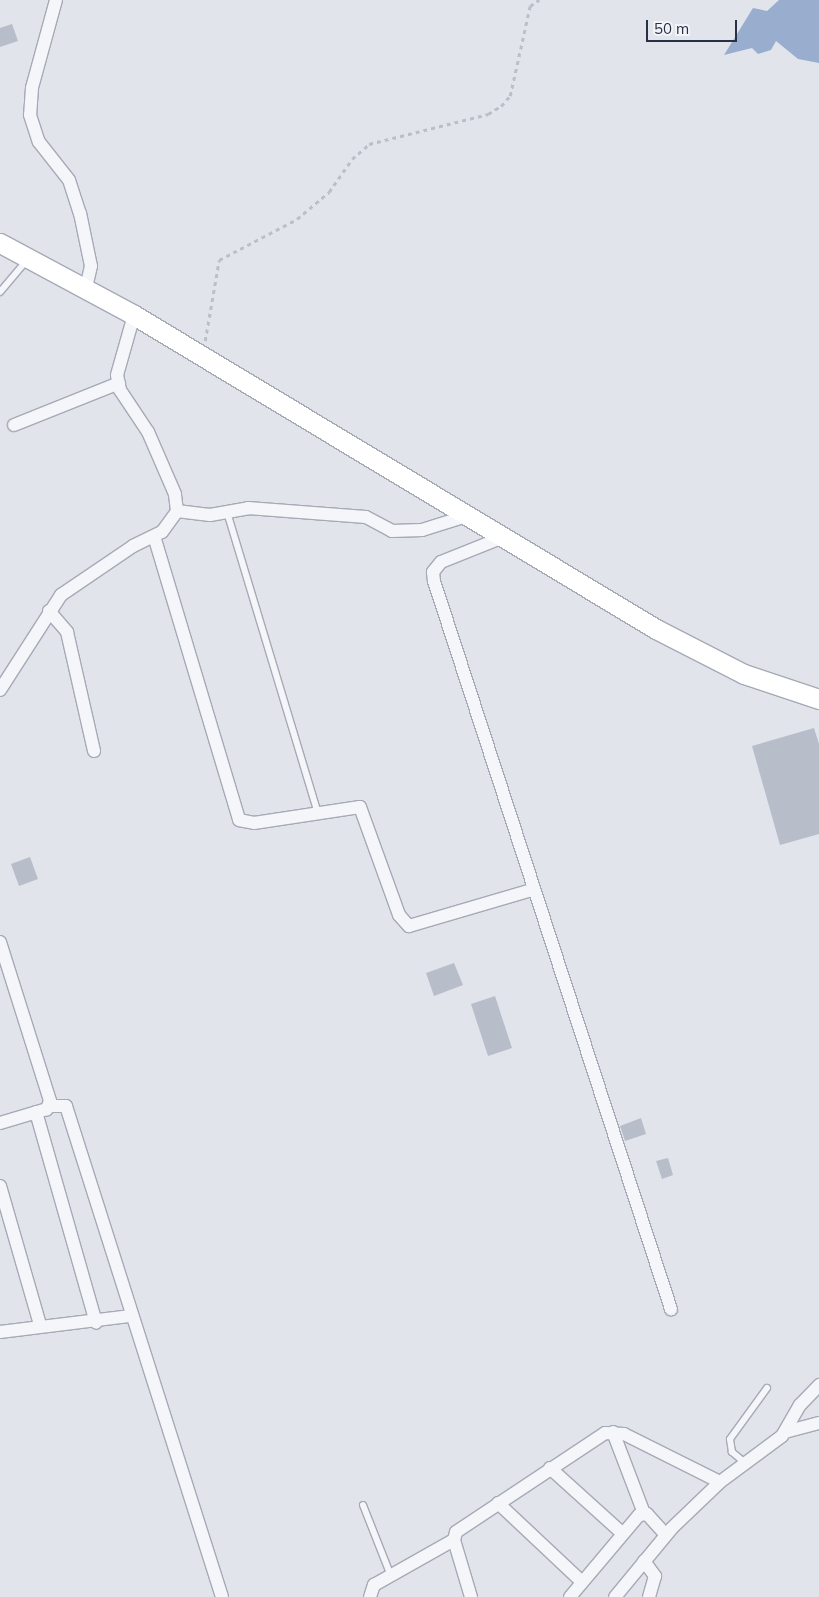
<!DOCTYPE html>
<style>
body{margin:0}
#map{position:relative;width:819px;height:1597px;overflow:hidden;background:#e1e4eb;font-family:Mulish,sans-serif}
div>[style]{position:absolute}
[style*='--x']{left:calc(var(--x)*1px);top:calc(var(--y)*1px);width:calc(var(--w)*1px);rotate:calc(var(--a)*1deg)}
.water>*{inset:0;background:#99aecf}
.building>*{inset:0;background:#b8bdca}
.path>*{height:2.5px;margin-top:-1.25px;transform-origin:0;background:repeating-linear-gradient(90deg,#bcbfc7 0 4px,transparent 0 8px)}
.roads{filter:drop-shadow(1px 0 #a6aab6) drop-shadow(-1px 0 #a6aab6) drop-shadow(0 1px #a6aab6) drop-shadow(0 -1px #a6aab6)}
.lane>*{height:6px;margin:-3px;padding:0 3px;transform-origin:3px;border-radius:3px;background:#f5f6f9}
.street>*{height:12px;margin:-6px;padding:0 6px;transform-origin:6px;border-radius:6px;background:#f5f6f9}
.secondary>*{height:19px;margin:-9.5px;padding:0 9.5px;transform-origin:9.5px;border-radius:9.5px;background:#fff}
span{translate:-50% -50%;white-space:nowrap;text-align:center;line-height:1.15;-webkit-text-stroke:4px #f2f4f8;paint-order:stroke}
.scale{position:absolute;left:646px;top:20px;width:91px;height:22px;box-sizing:border-box;border:2px solid #283045;border-top:0;padding-left:6px;font-size:15px;line-height:18px;white-space:nowrap;color:#283045;-webkit-text-stroke:4px #f2f4f8;paint-order:stroke}
</style>
<div id="map">
<div class="water">
<i style="clip-path:polygon(779px 0,819px 0,819px 63px,798px 59px,776px 41px,771px 50px,758px 54px,752px 48px,724px 55px,753px 8px,767px 11px)"></i>
</div>
<div class="building">
<i style="clip-path:polygon(12px 24px,18px 41px,0 47px,0 28px)"></i>
<i style="clip-path:polygon(814px 728px,819px 744px,819px 834px,780px 845px,752px 746px)"></i>
<i style="clip-path:polygon(30px 857px,38px 879px,19px 886px,11px 864px)"></i>
<i style="clip-path:polygon(454px 963px,463px 985px,434px 996px,426px 973px)"></i>
<i style="clip-path:polygon(495px 996px,512px 1048px,488px 1056px,471px 1004px)"></i>
<i style="clip-path:polygon(641px 1118px,646px 1134px,625px 1141px,620px 1126px)"></i>
<i style="clip-path:polygon(668px 1158px,673px 1175px,662px 1179px,656px 1161px)"></i>
</div>
<div class="path">
<i style="--x:205;--y:341;--w:82;--a:-80.2"></i>
<i style="--x:219;--y:260;--w:88;--a:-27.7"></i>
<i style="--x:297;--y:219;--w:42;--a:-40.2"></i>
<i style="--x:329;--y:192;--w:40;--a:-55.1"></i>
<i style="--x:352;--y:159;--w:23;--a:-41"></i>
<i style="--x:369;--y:144;--w:123;--a:-14.1"></i>
<i style="--x:488;--y:114;--w:15;--a:-32"></i>
<i style="--x:501;--y:106;--w:13;--a:-48"></i>
<i style="--x:510;--y:96;--w:92;--a:-77.5"></i>
<i style="--x:530;--y:6;--w:11;--a:-34"></i>
</div>
<div class="roads">
<div class="lane">
<i style="--x:0;--y:292;--w:42;--a:-49.8"></i>
<i style="--x:227;--y:512;--w:312;--a:73.2"></i>
<i style="--x:744;--y:1462;--w:16;--a:-140"></i>
<i style="--x:732;--y:1452;--w:13;--a:-99"></i>
<i style="--x:730;--y:1439;--w:63;--a:-54"></i>
<i style="--x:363;--y:1505;--w:76;--a:68.5"></i>
</div>
<div class="street">
<i style="--x:56;--y:0;--w:91;--a:105.3"></i>
<i style="--x:32;--y:88;--w:27;--a:94"></i>
<i style="--x:30;--y:115;--w:28;--a:72"></i>
<i style="--x:39;--y:142;--w:48;--a:51.7"></i>
<i style="--x:69;--y:180;--w:35;--a:72"></i>
<i style="--x:80;--y:213;--w:54;--a:78.3"></i>
<i style="--x:91;--y:266;--w:26;--a:103"></i>
<i style="--x:14;--y:425;--w:113;--a:-21.8"></i>
<i style="--x:177;--y:511;--w:33;--a:7"></i>
<i style="--x:210;--y:515;--w:39;--a:-10"></i>
<i style="--x:248;--y:508;--w:118;--a:4.4"></i>
<i style="--x:366;--y:517;--w:30;--a:28"></i>
<i style="--x:392;--y:531;--w:30;--a:-2"></i>
<i style="--x:422;--y:530;--w:50;--a:-17.4"></i>
<i style="--x:154;--y:536;--w:296;--a:73.3"></i>
<i style="--x:239;--y:820;--w:15;--a:11"></i>
<i style="--x:254;--y:823;--w:107;--a:-8.6"></i>
<i style="--x:360;--y:807;--w:115;--a:70.1"></i>
<i style="--x:399;--y:915;--w:15;--a:48"></i>
<i style="--x:409;--y:926;--w:127;--a:-16.4"></i>
<i style="--x:506;--y:536;--w:70;--a:158.2"></i>
<i style="--x:441;--y:562;--w:13;--a:129"></i>
<i style="--x:433;--y:572;--w:9;--a:84"></i>
<i style="--x:434;--y:581;--w:766;--a:71.97"></i>
<i style="--x:49;--y:611;--w:28;--a:49"></i>
<i style="--x:67;--y:632;--w:122;--a:77.2"></i>
<i style="--x:0;--y:690;--w:113;--a:-57.3"></i>
<i style="--x:61;--y:595;--w:87;--a:-34.2"></i>
<i style="--x:133;--y:546;--w:32;--a:-26"></i>
<i style="--x:162;--y:532;--w:26;--a:-54"></i>
<i style="--x:177;--y:511;--w:17;--a:-97"></i>
<i style="--x:175;--y:494;--w:68;--a:-113.5"></i>
<i style="--x:148;--y:432;--w:50;--a:-123.7"></i>
<i style="--x:120;--y:390;--w:15;--a:-101"></i>
<i style="--x:117;--y:375;--w:62;--a:-74.2"></i>
<i style="--x:0;--y:942;--w:167;--a:72.5"></i>
<i style="--x:50;--y:1101;--w:9;--a:111"></i>
<i style="--x:47;--y:1109;--w:49;--a:163.4"></i>
<i style="--x:49;--y:1106;--w:17;--a:0"></i>
<i style="--x:66;--y:1106;--w:515;--a:72.37"></i>
<i style="--x:36;--y:1112;--w:219;--a:74.1"></i>
<i style="--x:0;--y:1186;--w:145;--a:73.9"></i>
<i style="--x:0;--y:1332;--w:132;--a:-7"></i>
<i style="--x:613;--y:1432;--w:87;--a:69.1"></i>
<i style="--x:785;--y:1432;--w:35;--a:-15"></i>
<i style="--x:550;--y:1468;--w:97;--a:42.1"></i>
<i style="--x:498;--y:1503;--w:114;--a:43.2"></i>
<i style="--x:644;--y:1561;--w:19;--a:54"></i>
<i style="--x:655;--y:1576;--w:22;--a:106"></i>
<i style="--x:370;--y:1597;--w:13;--a:-72"></i>
<i style="--x:374;--y:1585;--w:92;--a:-29.4"></i>
<i style="--x:471;--y:1597;--w:59;--a:-106.6"></i>
<i style="--x:454;--y:1540;--w:8;--a:-76"></i>
<i style="--x:456;--y:1532;--w:179;--a:-33.6"></i>
<i style="--x:605;--y:1433;--w:19;--a:3"></i>
<i style="--x:624;--y:1434;--w:107;--a:26.6"></i>
<i style="--x:570;--y:1597;--w:107;--a:-49.9"></i>
<i style="--x:639;--y:1515;--w:8;--a:-7"></i>
<i style="--x:647;--y:1514;--w:28;--a:48"></i>
<i style="--x:615;--y:1597;--w:89;--a:-50.4"></i>
<i style="--x:672;--y:1528;--w:66;--a:-43.8"></i>
<i style="--x:720;--y:1482;--w:77;--a:-36.6"></i>
<i style="--x:782;--y:1436;--w:36;--a:-60"></i>
<i style="--x:800;--y:1405;--w:28;--a:-46"></i>
</div>
<div class="secondary">
<i style="--x:0;--y:243;--w:152;--a:28.2"></i>
<i style="--x:134;--y:315;--w:609;--a:31.03"></i>
<i style="--x:656;--y:629;--w:99;--a:27.1"></i>
<i style="--x:744;--y:674;--w:79;--a:18.4"></i>
</div>
</div>
<div class="scale">50 m</div>
</div>
